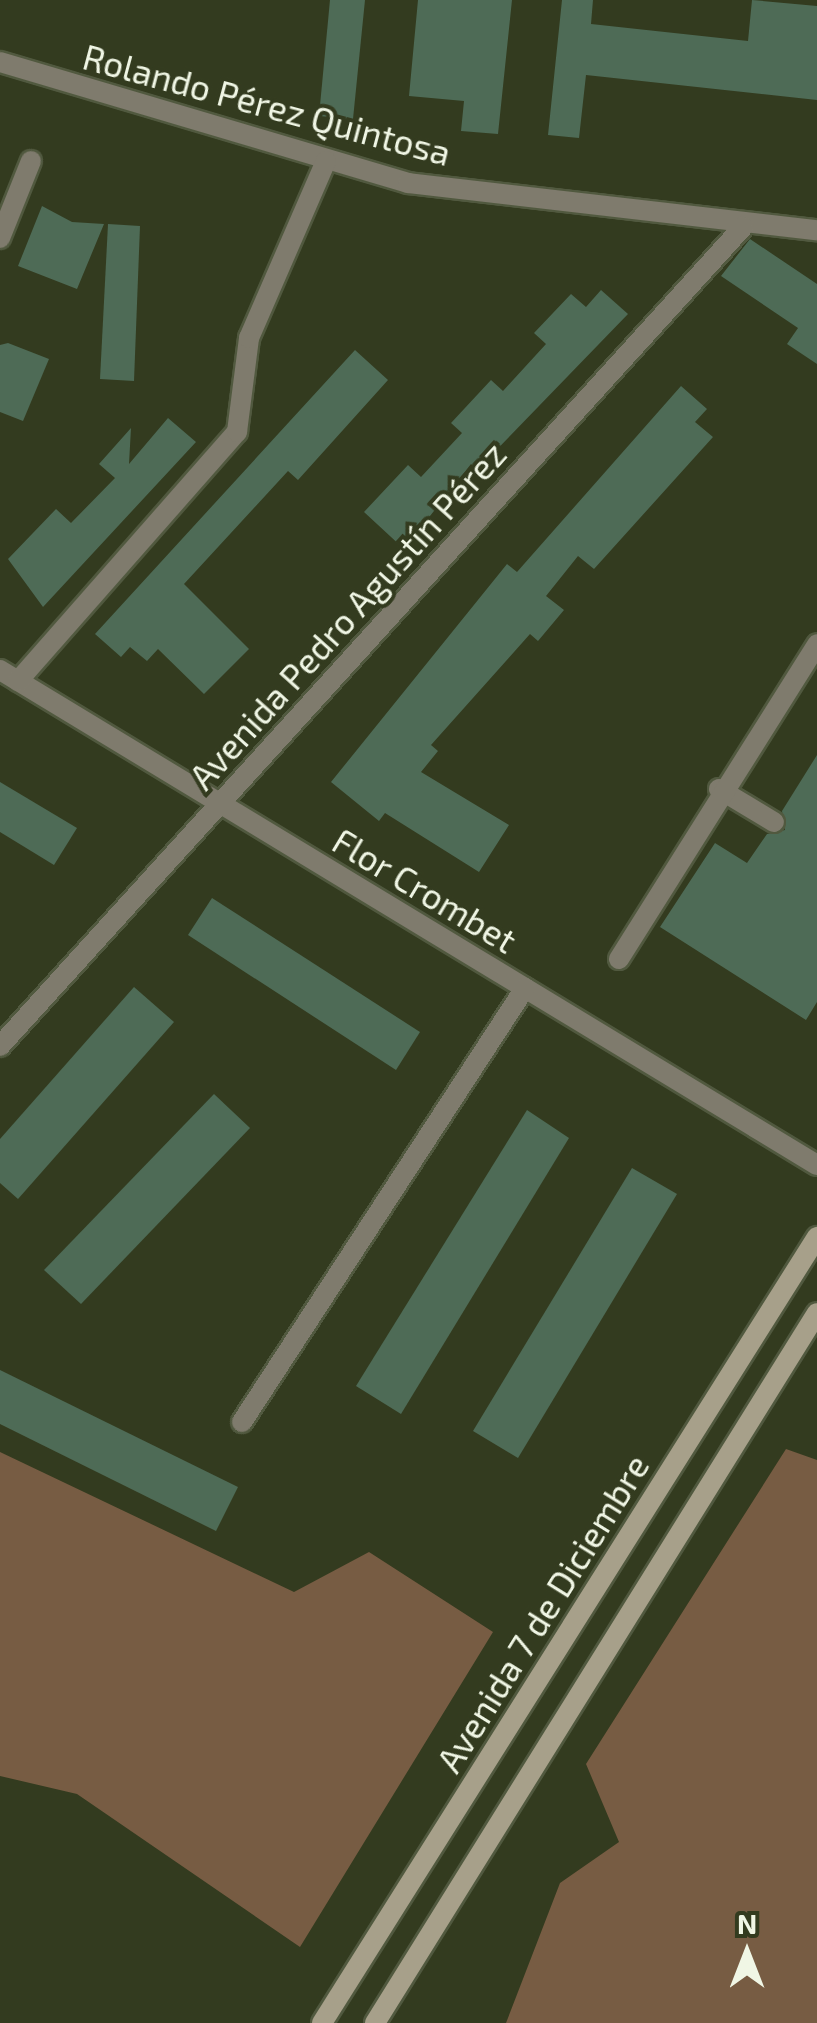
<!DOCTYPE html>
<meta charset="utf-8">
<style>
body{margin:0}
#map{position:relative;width:817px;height:2023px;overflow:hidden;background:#333b1f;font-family:"Exo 2",sans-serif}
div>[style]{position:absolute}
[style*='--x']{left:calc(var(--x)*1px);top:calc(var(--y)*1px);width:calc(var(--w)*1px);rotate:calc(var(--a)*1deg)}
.green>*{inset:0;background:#775c43}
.building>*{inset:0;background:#4e6b56}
.roads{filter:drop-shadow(2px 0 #51593f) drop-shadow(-2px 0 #51593f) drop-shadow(0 2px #51593f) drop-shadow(0 -2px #51593f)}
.lane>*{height:20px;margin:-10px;padding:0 10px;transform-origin:10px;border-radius:10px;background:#7f7b6d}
.street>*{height:20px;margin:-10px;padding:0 10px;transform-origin:10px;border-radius:10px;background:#7f7b6d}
.secondary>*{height:20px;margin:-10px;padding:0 10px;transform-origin:10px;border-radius:10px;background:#a7a08a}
span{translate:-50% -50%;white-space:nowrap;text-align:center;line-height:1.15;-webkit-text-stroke:8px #333b1f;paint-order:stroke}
.street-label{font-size:35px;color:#f0f6e5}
.north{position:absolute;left:697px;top:1903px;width:100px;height:100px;-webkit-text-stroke:8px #333b1f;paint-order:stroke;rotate:0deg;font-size:28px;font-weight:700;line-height:40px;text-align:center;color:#f0f6e5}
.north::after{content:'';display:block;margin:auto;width:35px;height:45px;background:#f0f6e5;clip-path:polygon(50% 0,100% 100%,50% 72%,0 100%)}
</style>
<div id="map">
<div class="green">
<i style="clip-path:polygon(786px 1449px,817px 1460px,817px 2023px,506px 2023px,560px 1883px,619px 1842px,586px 1764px)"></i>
<i style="clip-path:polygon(0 1452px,294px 1592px,369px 1552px,493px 1632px,300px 1947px,77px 1794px,0 1776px)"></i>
</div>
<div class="building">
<i style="clip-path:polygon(330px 0,365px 0,353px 119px,319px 116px)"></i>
<i style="clip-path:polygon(418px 0,512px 0,498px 134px,461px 131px,464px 101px,409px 96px)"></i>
<i style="clip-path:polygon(562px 0,593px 0,591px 24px,748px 41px,752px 0,817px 6px,817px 100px,586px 75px,579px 138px,548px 135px)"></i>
<i style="clip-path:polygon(42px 206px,72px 222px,104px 224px,77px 289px,18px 266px)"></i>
<i style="clip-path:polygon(108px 224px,140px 226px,134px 381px,100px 379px)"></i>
<i style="clip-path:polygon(750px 239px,817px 284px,817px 364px,787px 344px,798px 328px,721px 276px)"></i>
<i style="clip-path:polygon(601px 290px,628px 314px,477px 470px,471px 464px,404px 549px,364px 512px,408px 465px,421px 477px,462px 433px,451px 423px,491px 380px,503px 391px,546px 344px,534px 333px,571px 294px,586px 307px)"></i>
<i style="clip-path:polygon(8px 343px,49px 359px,23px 421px,0 412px,0 345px)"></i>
<i style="clip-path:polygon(355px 350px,388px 380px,298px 480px,288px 471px,184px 584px,249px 649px,204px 694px,158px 649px,147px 661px,130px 647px,121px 657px,95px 634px)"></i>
<i style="clip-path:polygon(681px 386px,707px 409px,695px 422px,713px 437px,594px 569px,578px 556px,546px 596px,564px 610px,538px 641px,530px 634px,431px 745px,438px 751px,421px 772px,509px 825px,479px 872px,385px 813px,379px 821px,331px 782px,507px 564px,517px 572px)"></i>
<i style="clip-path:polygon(168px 418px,196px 442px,43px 607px,8px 559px,56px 509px,71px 523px,115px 478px,99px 464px,131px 428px,129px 464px)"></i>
<i style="clip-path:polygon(817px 755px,817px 1002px,806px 1020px,660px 927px,715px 843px,747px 863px,767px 834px,785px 830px,782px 811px)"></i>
<i style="clip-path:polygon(0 782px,77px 828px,54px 865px,0 832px)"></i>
<i style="clip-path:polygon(212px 898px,420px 1032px,396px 1070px,188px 935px)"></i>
<i style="clip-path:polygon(134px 987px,174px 1022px,18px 1199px,0 1183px,0 1139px)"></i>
<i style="clip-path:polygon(214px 1094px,250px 1128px,81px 1304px,44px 1270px)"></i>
<i style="clip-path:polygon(527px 1110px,569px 1138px,401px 1414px,356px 1386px)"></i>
<i style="clip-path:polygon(632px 1168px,677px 1194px,518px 1458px,473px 1431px)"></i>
<i style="clip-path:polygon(0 1370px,238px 1487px,216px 1531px,0 1424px)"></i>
</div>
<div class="roads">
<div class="lane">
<i style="--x:719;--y:789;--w:64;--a:31"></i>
<i style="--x:619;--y:959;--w:372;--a:-57.8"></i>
</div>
<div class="street">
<i style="--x:0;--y:62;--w:426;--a:16.5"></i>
<i style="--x:408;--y:183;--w:412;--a:6.6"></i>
<i style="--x:0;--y:238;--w:83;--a:-68.1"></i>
<i style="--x:0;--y:670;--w:955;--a:31.21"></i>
<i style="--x:18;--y:681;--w:332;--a:-48.7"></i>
<i style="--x:237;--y:432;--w:95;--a:-82.7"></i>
<i style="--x:249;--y:338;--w:193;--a:-66.5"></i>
<i style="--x:0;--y:1046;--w:1106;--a:-47.79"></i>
<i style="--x:242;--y:1422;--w:518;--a:-56.89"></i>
</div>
<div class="secondary">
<i style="--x:322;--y:2023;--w:929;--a:-57.8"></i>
<i style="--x:375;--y:2023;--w:836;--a:-58.1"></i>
</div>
</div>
<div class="street-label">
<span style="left:267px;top:104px;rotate:15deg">Rolando Pérez Quintosa</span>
<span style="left:347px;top:615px;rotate:-48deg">Avenida Pedro Agustín Pérez</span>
<span style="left:425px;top:890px;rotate:31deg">Flor Crombet</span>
<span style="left:542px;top:1613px;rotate:-58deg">Avenida 7 de Diciembre</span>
</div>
<div class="north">N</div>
</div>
